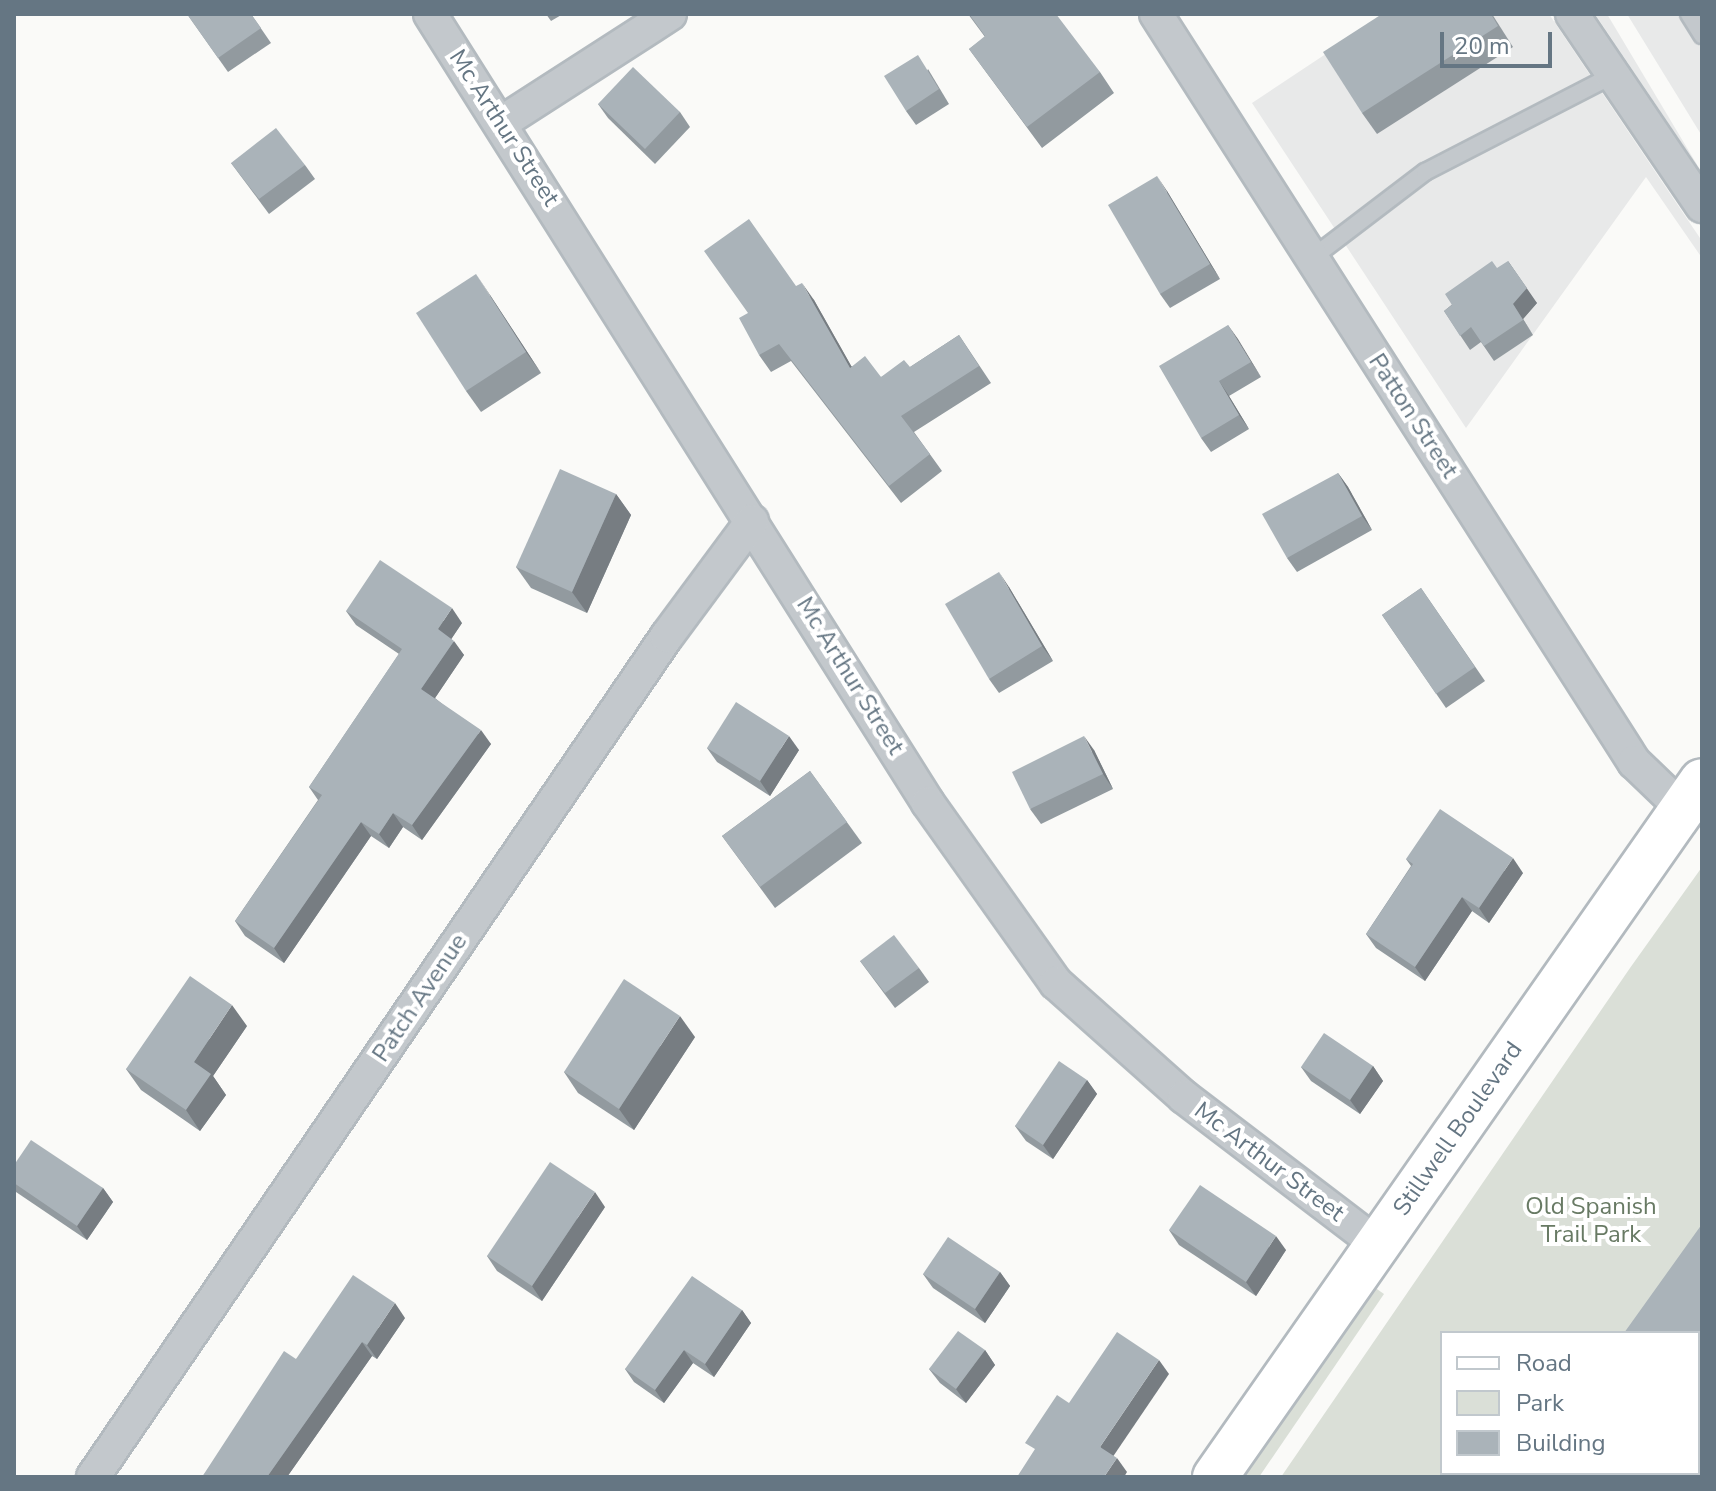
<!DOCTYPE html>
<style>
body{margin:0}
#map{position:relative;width:1716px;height:1491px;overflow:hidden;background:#fafaf8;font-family:"Nunito Sans",sans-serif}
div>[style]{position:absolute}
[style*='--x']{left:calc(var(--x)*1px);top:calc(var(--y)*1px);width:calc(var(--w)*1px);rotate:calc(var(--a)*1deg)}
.built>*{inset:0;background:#e8e9e9}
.green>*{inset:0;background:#dadfd7}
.roads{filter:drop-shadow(2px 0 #b3babf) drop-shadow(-2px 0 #b3babf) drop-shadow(0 2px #b3babf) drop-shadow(0 -2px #b3babf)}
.lane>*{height:16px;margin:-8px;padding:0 8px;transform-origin:8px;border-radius:8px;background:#c3c8cc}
.street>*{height:32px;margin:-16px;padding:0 16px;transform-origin:16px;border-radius:16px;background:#c3c8cc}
.secondary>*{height:44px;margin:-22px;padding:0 22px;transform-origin:22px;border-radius:22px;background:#fff}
.wall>*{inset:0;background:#929a9f}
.shaded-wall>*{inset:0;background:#777d82}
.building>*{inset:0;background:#aab3b9}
span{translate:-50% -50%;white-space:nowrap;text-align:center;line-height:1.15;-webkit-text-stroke:8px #fff;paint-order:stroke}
.street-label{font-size:24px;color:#657683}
.park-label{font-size:24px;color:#687a64}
.frame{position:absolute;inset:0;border:16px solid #657683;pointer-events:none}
.legend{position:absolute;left:1440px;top:1331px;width:260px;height:144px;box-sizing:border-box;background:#fff;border:2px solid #c1c8cd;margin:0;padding:10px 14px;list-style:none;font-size:24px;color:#657683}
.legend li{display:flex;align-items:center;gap:16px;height:40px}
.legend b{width:40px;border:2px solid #c1c8cd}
.scale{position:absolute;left:1440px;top:32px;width:112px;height:36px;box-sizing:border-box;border:4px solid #657683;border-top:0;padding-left:10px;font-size:24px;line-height:28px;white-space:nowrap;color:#657683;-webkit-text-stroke:6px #fff;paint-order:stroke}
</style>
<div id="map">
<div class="built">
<i style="clip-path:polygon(1386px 14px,1549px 14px,1702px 241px,1702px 258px,1646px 177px,1466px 428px,1252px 103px)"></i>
<i style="clip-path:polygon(1595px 14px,1607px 14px,1702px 173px)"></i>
<i style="clip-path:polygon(1627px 14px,1702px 14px,1702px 136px)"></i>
</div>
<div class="green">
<i style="clip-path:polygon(evenodd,1702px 867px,1702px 1477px,1281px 1477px,1630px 968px,1702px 867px,1442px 1333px,1698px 1333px,1698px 1473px,1442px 1473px,1442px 1333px)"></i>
<i style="clip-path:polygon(1374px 1287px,1384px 1294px,1259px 1477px,1241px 1477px)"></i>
</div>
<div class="roads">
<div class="lane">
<i style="--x:1689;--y:14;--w:25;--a:58"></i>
<i style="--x:1312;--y:258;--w:142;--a:-37.3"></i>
<i style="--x:1425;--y:172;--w:212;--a:-27.3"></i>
</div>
<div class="street">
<i style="--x:430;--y:14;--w:933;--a:57.74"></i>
<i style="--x:928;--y:803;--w:221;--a:54.6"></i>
<i style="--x:1056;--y:983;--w:171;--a:41.7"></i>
<i style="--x:1184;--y:1097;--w:243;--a:37.3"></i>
<i style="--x:1156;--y:14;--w:888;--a:57.42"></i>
<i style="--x:1634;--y:762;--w:66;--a:43.8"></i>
<i style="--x:1572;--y:14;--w:232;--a:55.9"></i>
<i style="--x:501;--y:123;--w:201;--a:-32.8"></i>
<i style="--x:93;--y:1477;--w:1018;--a:-55.69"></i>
<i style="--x:667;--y:636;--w:143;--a:-53.5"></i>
</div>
<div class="secondary">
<i style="--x:1215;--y:1477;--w:849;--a:-55.02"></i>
</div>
</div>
<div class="wall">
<i style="clip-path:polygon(187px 14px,251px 14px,271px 43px,228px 72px)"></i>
<i style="clip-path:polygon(546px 14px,563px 14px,551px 21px)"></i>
<i style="clip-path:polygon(968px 14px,1100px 72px,1114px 93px,1042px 148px,969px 49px,985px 37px)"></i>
<i style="clip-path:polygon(1382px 14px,1492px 14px,1513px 47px,1377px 134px,1362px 113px)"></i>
<i style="clip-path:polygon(928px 69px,949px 104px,916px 125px,906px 111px)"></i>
<i style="clip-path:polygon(598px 104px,680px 112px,690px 127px,655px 164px,608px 118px)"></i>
<i style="clip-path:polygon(231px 163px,305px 165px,315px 179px,269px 214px)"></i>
<i style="clip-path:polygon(1167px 191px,1220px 279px,1170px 308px,1160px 294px)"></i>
<i style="clip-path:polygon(1497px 268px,1537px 303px,1523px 319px,1533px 335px,1494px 361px,1481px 342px,1470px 350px,1444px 311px)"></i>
<i style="clip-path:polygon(796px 286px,814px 300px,851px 366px,881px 377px,910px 367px,959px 335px,991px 383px,914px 432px,942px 471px,901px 503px,791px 361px,771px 372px,759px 355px)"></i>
<i style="clip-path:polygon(490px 295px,541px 373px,481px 412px,466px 391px)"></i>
<i style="clip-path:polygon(1228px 325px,1261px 377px,1229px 396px,1249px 429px,1211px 452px,1201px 438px)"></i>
<i style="clip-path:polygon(1338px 473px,1348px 487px,1372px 530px,1297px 572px,1287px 558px)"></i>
<i style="clip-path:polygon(616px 494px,631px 515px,587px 613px,531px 588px,516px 567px)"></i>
<i style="clip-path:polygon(1009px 587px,1053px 661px,999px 693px,989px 679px)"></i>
<i style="clip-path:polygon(1421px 588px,1485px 681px,1446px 708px,1382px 615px)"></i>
<i style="clip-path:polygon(346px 611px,462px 623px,451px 639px,464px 655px,435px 698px,491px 744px,422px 840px,403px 827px,389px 848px,371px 836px,284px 963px,245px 936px,235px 921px,318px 800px,309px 787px,399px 654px,356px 625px)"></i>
<i style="clip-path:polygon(707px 748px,799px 750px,770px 796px,717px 762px)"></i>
<i style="clip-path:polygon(1094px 750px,1113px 789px,1041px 824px,1030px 809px)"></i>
<i style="clip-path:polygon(810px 771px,862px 843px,775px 908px,722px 836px)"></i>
<i style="clip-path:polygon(1406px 859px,1523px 873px,1489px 923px,1472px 911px,1425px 981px,1376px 948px,1366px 934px,1411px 866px)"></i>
<i style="clip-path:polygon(860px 961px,919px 968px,929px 982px,895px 1008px)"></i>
<i style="clip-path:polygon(247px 1026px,213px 1076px,226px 1095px,200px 1131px,141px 1090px,126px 1069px)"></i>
<i style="clip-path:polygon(695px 1037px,634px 1130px,578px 1093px,564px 1072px)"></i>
<i style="clip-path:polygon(1373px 1066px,1383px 1081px,1360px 1114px,1311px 1081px,1301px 1067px)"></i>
<i style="clip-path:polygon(1087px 1080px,1097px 1094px,1053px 1159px,1026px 1141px,1015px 1126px)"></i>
<i style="clip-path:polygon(14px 1165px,103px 1188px,113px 1202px,87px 1240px,16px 1192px,14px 1189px)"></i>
<i style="clip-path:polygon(605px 1207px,542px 1301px,497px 1271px,487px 1256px)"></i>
<i style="clip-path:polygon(1702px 1224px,1702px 1470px,1698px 1468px,1698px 1333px)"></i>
<i style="clip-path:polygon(1169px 1230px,1286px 1250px,1256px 1296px,1179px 1245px)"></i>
<i style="clip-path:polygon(1000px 1272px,1010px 1286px,985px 1323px,933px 1288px,923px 1274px)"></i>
<i style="clip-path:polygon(742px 1310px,751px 1323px,714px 1377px,693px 1363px,664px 1403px,634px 1382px,625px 1369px)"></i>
<i style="clip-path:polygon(405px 1318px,377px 1359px,372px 1356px,287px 1477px,202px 1477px,296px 1359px)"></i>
<i style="clip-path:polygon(985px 1350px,995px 1365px,966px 1403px,940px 1383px,929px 1369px)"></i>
</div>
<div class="shaded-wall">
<i style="clip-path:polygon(1157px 176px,1167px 191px,1220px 279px,1210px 264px)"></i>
<i style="clip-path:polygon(1508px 261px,1537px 303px,1523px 319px,1533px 335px,1513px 304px)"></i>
<i style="clip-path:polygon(476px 274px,490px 295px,541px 373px,526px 352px)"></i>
<i style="clip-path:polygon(802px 283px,814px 300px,862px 385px,850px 368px)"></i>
<i style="clip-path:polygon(1228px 325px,1238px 339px,1261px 377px,1251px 362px)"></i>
<i style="clip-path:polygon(1219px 381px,1229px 396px,1249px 429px,1239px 415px)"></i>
<i style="clip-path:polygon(1338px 473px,1348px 487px,1372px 530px,1362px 516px)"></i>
<i style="clip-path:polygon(616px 494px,631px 515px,587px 613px,572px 592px)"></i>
<i style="clip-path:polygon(999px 572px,1009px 587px,1053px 661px,1042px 646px)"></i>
<i style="clip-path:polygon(452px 608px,462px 623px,448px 644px,438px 629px)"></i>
<i style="clip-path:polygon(454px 641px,464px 655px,431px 704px,421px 689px)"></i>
<i style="clip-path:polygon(481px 730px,491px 744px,422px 840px,412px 825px)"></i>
<i style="clip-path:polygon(789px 736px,799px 750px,770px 796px,760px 781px)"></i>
<i style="clip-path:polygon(1084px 736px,1094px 750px,1113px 789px,1103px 774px)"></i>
<i style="clip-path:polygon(393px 813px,403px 827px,389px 848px,379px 834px)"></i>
<i style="clip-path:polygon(361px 822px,371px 836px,284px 963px,274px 948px)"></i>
<i style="clip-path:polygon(1513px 858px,1523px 873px,1489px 923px,1479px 908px)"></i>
<i style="clip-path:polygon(1462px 897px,1472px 911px,1425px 981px,1415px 967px)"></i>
<i style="clip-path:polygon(232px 1005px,247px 1026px,213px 1076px,226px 1095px,200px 1131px,186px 1110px,194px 1062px)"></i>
<i style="clip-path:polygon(680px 1016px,695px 1037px,634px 1130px,619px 1109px)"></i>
<i style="clip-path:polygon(1373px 1066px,1383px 1081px,1360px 1114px,1350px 1100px)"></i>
<i style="clip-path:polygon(1087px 1080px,1097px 1094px,1053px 1159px,1043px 1145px)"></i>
<i style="clip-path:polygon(103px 1188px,113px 1202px,87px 1240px,77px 1226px)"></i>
<i style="clip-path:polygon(595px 1192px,605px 1207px,542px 1301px,532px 1286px)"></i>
<i style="clip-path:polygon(1276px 1236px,1286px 1250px,1256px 1296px,1246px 1282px)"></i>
<i style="clip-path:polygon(1000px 1272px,1010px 1286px,985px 1323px,975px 1309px)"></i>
<i style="clip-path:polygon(395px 1303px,405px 1318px,377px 1359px,367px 1345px)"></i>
<i style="clip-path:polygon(742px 1310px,751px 1323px,714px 1377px,705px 1364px)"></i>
<i style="clip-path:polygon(362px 1342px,372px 1356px,287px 1477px,267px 1477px)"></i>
<i style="clip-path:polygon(684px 1350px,693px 1363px,664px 1403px,655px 1390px)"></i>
<i style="clip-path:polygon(985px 1350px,995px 1365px,966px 1403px,956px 1389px)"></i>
<i style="clip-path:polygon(1159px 1360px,1169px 1374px,1110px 1461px,1100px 1447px)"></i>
<i style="clip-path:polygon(1117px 1458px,1127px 1472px,1124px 1477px,1104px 1477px)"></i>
</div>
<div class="building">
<i style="clip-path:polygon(187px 14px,251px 14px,261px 28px,218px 58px)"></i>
<i style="clip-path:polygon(969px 14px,1056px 14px,1100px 72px,1027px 127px,969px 49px,985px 36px)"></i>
<i style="clip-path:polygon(1382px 14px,1491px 14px,1498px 26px,1362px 113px,1323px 52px)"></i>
<i style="clip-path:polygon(918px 55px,939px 89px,906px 111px,884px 76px)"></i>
<i style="clip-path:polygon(633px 67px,680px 112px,645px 149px,598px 104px)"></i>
<i style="clip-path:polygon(276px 128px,305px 165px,259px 199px,231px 163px)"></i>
<i style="clip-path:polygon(1157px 176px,1210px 264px,1160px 294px,1108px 205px)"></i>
<i style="clip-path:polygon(749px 219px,796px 286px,802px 283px,850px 368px,865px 356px,881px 377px,904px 360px,910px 367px,959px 335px,979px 366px,901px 416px,930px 454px,889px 486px,779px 344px,759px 355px,739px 318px,748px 313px,704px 251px)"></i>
<i style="clip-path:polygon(1492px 261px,1497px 268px,1508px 261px,1527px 288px,1513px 304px,1523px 320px,1484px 346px,1471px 327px,1460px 336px,1444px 311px,1452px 305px,1445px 294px)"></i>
<i style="clip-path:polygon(476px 274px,526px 352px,466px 391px,416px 313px)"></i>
<i style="clip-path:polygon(1228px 325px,1251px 362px,1219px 381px,1239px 415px,1201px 438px,1159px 366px)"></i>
<i style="clip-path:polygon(560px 469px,616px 494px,572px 592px,516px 567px)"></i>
<i style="clip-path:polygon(1338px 473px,1362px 516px,1287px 558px,1262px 514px)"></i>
<i style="clip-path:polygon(380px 560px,452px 608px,438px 629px,454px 641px,421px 689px,481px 730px,412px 825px,393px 813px,379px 834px,361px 822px,274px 948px,235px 921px,322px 795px,309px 787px,402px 649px,346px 611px)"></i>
<i style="clip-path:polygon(999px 572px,1042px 646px,989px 679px,945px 604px)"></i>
<i style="clip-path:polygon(1421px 588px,1475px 667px,1436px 694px,1382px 615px)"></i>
<i style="clip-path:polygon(736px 702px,789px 736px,760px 781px,707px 748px)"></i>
<i style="clip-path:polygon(1084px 736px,1103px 774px,1030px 809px,1012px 772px)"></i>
<i style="clip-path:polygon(810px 771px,847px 822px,760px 887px,722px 836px)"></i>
<i style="clip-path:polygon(1440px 809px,1513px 858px,1479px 908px,1462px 897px,1415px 967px,1366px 934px,1413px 864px,1406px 859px)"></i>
<i style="clip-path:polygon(894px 935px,919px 968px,885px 993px,860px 961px)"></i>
<i style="clip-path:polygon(190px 976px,232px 1005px,194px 1062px,211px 1074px,186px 1110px,126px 1069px)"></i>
<i style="clip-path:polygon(624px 979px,680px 1016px,619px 1109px,564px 1072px)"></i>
<i style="clip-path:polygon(1324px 1033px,1373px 1066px,1350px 1100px,1301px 1067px)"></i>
<i style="clip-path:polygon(1059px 1061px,1087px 1080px,1043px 1145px,1015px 1126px)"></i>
<i style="clip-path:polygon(31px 1140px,103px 1188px,77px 1226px,14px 1183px,14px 1165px)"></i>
<i style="clip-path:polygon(550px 1162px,595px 1192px,532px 1286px,487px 1256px)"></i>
<i style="clip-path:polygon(1200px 1185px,1276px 1236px,1246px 1282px,1169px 1230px)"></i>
<i style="clip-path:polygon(1702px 1224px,1702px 1457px,1698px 1454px,1698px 1333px,1624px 1333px)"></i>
<i style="clip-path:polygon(948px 1237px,1000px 1272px,975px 1309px,923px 1274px)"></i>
<i style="clip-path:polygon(353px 1275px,395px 1303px,367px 1345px,362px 1342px,267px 1477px,202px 1477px,284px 1351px,296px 1359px)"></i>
<i style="clip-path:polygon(692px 1276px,742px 1310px,705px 1364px,684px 1350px,655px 1390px,625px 1369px)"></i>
<i style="clip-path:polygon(958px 1331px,985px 1350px,956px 1389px,929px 1369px)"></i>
<i style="clip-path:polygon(1117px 1332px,1159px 1360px,1100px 1447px,1117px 1458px,1104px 1477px,1017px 1477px,1035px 1449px,1025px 1443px,1057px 1395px,1069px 1403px)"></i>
</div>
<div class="street-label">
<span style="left:504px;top:128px;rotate:57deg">Mc Arthur Street</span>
<span style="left:1413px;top:416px;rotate:57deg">Patton Street</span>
<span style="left:850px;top:676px;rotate:58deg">Mc Arthur Street</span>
<span style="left:420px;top:998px;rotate:-56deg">Patch Avenue</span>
<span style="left:1458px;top:1129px;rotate:-55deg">Stillwell Boulevard</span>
<span style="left:1269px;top:1162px;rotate:37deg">Mc Arthur Street</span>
</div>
<div class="park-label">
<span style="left:1591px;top:1221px">Old Spanish<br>Trail Park</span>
</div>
<div class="frame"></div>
<ul class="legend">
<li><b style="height:10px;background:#fff"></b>Road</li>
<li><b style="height:22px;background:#dadfd7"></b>Park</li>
<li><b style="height:22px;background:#aab3b9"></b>Building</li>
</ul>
<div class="scale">20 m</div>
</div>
